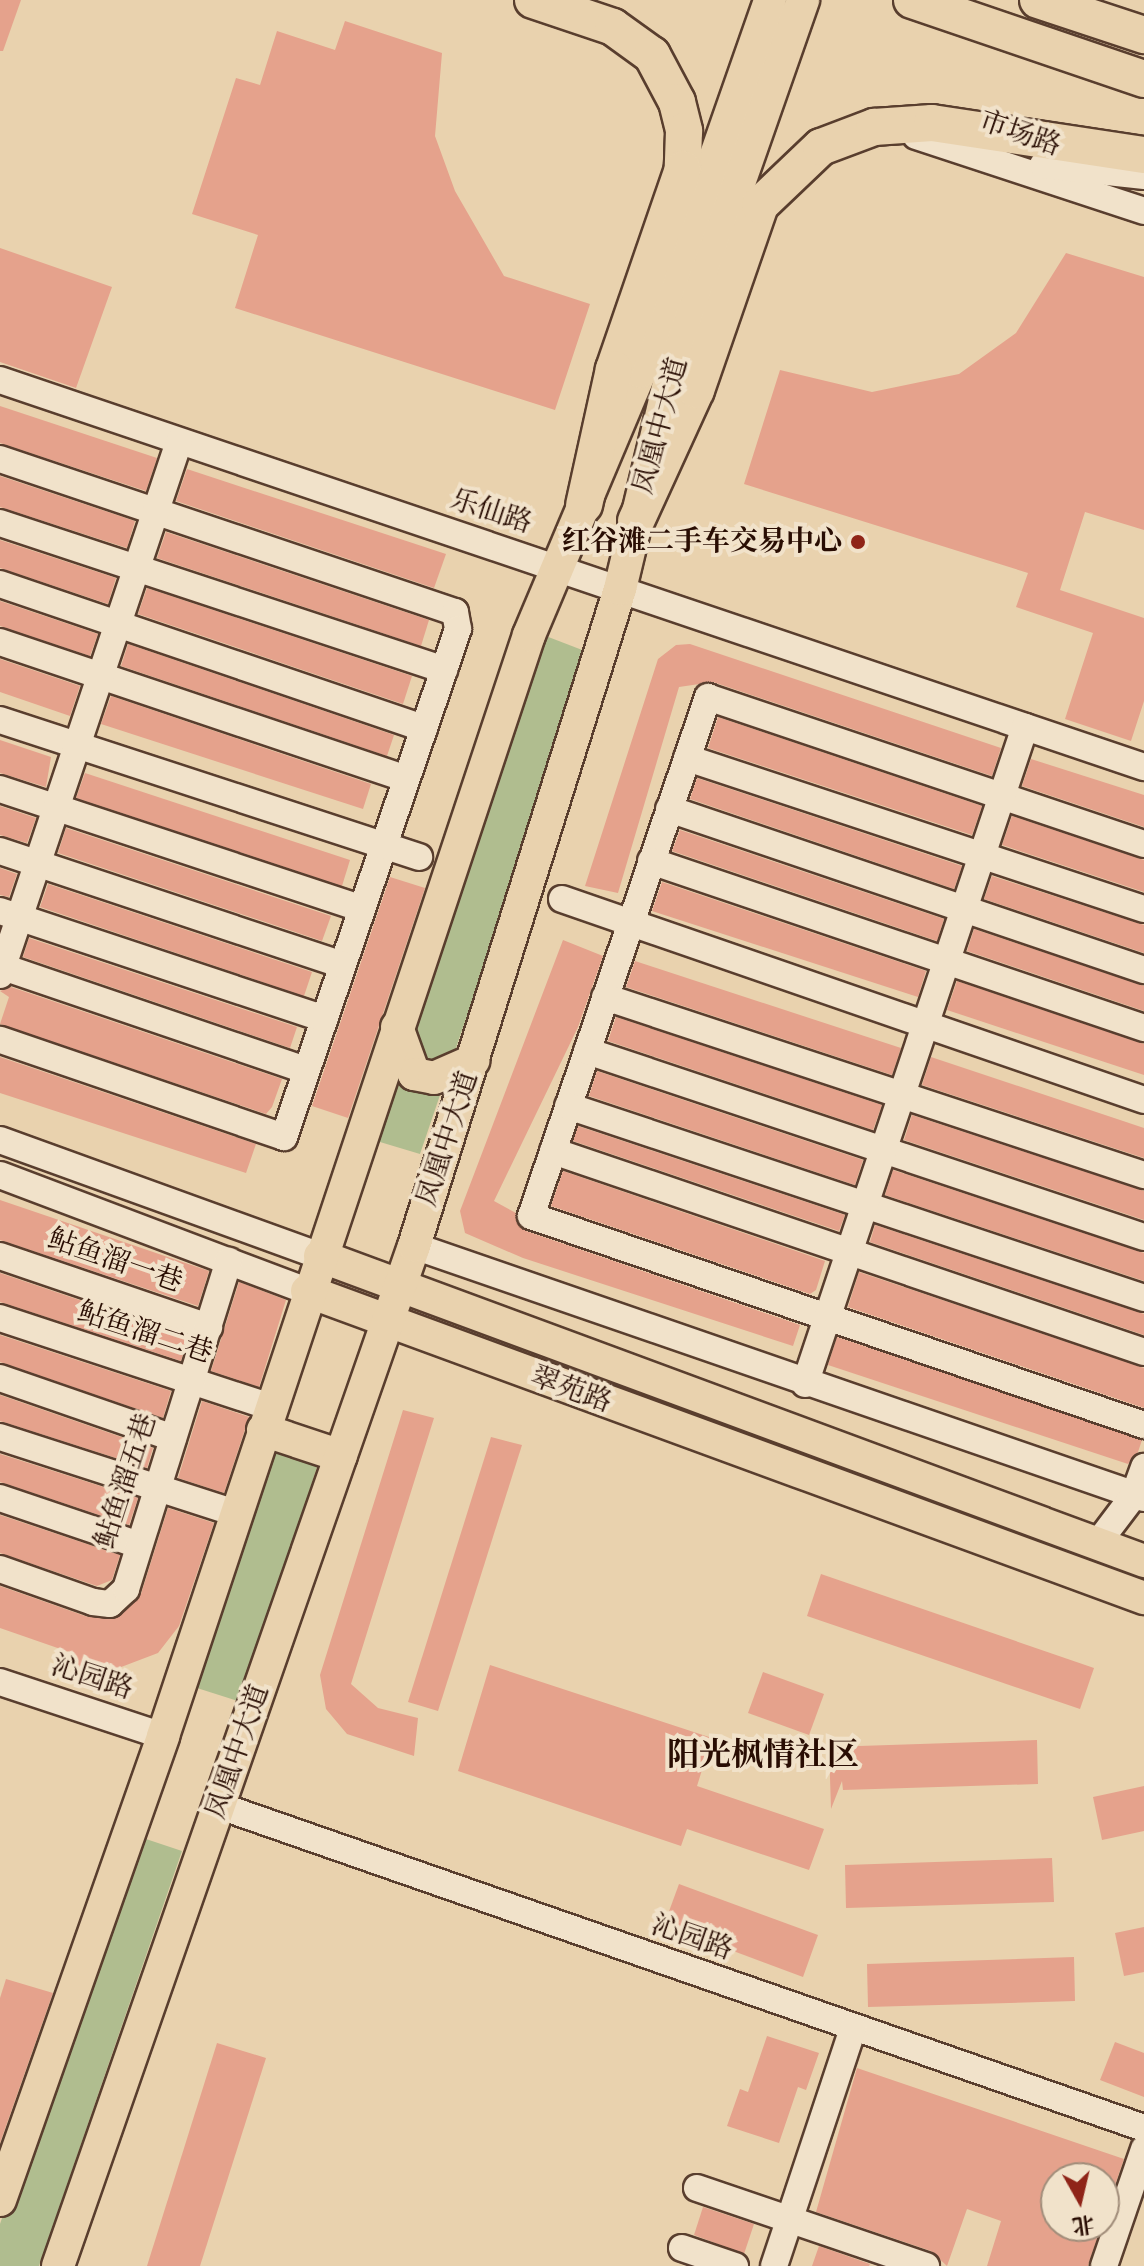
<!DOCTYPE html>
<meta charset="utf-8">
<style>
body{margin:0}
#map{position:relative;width:1144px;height:2266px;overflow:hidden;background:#e9d2ae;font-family:"IM FELL DW Pica","Noto Serif SC",serif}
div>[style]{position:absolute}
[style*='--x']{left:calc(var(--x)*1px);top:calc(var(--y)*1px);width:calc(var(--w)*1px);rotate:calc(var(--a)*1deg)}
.green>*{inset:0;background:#b0bd8f}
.building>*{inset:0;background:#e5a28c}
.roads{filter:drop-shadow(2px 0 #593e2e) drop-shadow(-2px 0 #593e2e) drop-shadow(0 2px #593e2e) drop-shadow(0 -2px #593e2e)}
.minor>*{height:26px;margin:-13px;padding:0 13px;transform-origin:13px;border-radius:13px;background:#f1e2ca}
.major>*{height:32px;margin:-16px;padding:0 16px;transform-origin:16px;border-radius:16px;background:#e9d2ae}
.highway>*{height:36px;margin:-18px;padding:0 18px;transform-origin:18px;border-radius:18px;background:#e9d2ae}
.dots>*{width:22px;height:22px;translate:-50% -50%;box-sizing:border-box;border:4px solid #f1e2ca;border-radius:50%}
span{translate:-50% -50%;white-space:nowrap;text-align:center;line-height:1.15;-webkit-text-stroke:8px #f1e2ca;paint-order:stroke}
.street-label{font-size:28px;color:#290d03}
.poi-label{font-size:28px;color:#290d03;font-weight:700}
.right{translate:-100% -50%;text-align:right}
.quarter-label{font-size:32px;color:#290d03;font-weight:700}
.north{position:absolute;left:1040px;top:2162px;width:80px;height:80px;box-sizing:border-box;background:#f1e2ca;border:2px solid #a18d7a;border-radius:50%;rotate:172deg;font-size:22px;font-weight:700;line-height:32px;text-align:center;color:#290d03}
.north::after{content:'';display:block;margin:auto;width:28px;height:36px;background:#8f2418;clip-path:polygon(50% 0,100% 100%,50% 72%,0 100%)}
</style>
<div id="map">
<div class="green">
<i style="clip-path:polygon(538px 633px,590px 653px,420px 1154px,370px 1139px)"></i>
<i style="clip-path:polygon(273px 1450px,318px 1464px,241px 1702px,197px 1688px)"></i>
<i style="clip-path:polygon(134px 1835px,182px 1851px,39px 2266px,0 2266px,0 2224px)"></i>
</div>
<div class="building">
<i style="clip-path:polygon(0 0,21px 0,3px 51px,0 51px)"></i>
<i style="clip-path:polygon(345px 21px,442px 53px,435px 136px,455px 191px,504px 276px,590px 304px,555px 410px,235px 308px,258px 235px,192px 214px,236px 78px,260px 85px,277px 31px,335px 50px)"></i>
<i style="clip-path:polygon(0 248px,112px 287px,76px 388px,0 362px)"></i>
<i style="clip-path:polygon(1066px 253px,1144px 277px,1144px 530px,1085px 512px,1060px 590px,1144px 618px,1144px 701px,1131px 741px,1065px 719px,1093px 633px,1016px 607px,1028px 573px,744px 484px,780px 370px,872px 392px,959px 374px,1016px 333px)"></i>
<i style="clip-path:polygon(0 406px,157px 458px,146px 491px,0 443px)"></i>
<i style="clip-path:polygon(187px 469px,446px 554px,434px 588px,176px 501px)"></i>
<i style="clip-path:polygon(0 476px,135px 521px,127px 548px,0 507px)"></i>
<i style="clip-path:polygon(166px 532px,429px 620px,421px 646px,157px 558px)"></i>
<i style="clip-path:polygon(0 540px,116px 578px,108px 604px,0 568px)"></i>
<i style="clip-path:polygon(147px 588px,412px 676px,403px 704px,138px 614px)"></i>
<i style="clip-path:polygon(0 601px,98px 634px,90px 656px,0 626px)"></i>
<i style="clip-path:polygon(128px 644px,394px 735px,387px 756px,121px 666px)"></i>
<i style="clip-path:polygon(690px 644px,1001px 748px,992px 776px,713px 682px,679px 687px,618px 893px,585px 886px,658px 659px,676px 645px)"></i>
<i style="clip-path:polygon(0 659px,80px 686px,70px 716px,0 692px)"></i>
<i style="clip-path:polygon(111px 696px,371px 784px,363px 809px,101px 724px)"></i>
<i style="clip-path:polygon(718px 717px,982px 806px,972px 835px,708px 748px)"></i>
<i style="clip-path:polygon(0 740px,51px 757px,46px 787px,0 773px)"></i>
<i style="clip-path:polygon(1031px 759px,1144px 795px,1144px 827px,1022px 786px)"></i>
<i style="clip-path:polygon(85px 773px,350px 860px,342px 886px,76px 798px)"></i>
<i style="clip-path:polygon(697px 778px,962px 866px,954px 889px,690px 799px)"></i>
<i style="clip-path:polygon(0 806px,36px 818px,27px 843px,0 835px)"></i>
<i style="clip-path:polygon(1012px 816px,1144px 860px,1144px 892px,1002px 845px)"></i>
<i style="clip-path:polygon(66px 828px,331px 916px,322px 941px,58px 853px)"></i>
<i style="clip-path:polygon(680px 830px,944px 919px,937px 941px,672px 851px)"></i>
<i style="clip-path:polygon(0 868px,17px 874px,9px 897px,0 895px)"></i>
<i style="clip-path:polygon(992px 876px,1144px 925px,1144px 953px,984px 899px)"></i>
<i style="clip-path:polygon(390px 877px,425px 888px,348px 1118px,312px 1106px)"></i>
<i style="clip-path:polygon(662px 882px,926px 971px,918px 997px,652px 911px)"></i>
<i style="clip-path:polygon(48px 884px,312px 972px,304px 996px,40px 907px)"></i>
<i style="clip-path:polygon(974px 929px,1144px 986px,1144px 1011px,967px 951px)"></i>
<i style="clip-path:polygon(29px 938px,297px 1027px,290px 1048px,23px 957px)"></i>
<i style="clip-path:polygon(563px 940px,603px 956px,578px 1027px,494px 1201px,516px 1213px,526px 1231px,800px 1325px,793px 1346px,523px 1258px,465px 1233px,460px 1211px)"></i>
<i style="clip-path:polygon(635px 961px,901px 1048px,892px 1075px,626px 987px)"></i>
<i style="clip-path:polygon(957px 981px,1144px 1044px,1144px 1075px,947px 1010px)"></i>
<i style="clip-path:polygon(11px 987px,282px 1079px,272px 1107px,266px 1114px,0 1024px,9px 997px,0 991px)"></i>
<i style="clip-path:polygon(616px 1017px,882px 1105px,873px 1130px,608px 1041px)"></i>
<i style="clip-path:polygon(0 1057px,256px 1144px,246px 1173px,0 1093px)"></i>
<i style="clip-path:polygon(931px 1057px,1144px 1128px,1144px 1158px,922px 1085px)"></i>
<i style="clip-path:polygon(597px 1071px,863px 1160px,855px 1185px,589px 1096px)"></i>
<i style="clip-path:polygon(912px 1115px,1144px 1191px,1144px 1220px,904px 1140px)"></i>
<i style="clip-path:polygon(578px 1126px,845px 1215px,839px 1231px,573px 1141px)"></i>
<i style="clip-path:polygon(893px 1170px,1144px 1253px,1144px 1281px,885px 1195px)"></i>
<i style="clip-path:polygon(563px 1171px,825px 1261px,816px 1290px,810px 1294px,551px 1206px)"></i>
<i style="clip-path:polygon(0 1200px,209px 1271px,198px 1306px,0 1240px)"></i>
<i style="clip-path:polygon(875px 1225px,1144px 1314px,1144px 1335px,870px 1242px)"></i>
<i style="clip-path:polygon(859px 1272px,1144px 1368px,1144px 1408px,848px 1307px)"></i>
<i style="clip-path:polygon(0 1273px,188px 1337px,181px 1361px,0 1302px)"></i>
<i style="clip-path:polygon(239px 1282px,286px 1300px,259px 1387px,211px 1371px)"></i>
<i style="clip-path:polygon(0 1335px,171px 1391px,163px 1418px,0 1362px)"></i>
<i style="clip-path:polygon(837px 1337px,1142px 1440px,1138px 1452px,1128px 1464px,828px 1365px)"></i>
<i style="clip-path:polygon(0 1395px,153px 1448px,147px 1468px,0 1421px)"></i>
<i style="clip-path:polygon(202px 1401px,249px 1417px,224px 1493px,178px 1478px)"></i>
<i style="clip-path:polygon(403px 1410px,434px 1418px,351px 1684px,378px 1708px,418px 1718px,414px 1756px,347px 1734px,326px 1709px,320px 1675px)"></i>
<i style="clip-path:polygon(491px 1437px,522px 1445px,438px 1711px,408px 1702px)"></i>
<i style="clip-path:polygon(0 1454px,138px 1498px,129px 1525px,0 1482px)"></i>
<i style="clip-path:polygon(168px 1508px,214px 1523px,179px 1626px,158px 1653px,108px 1672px,68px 1665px,72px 1653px,0 1628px,0 1586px,88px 1617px,120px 1616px,141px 1594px)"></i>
<i style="clip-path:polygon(0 1515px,120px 1555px,112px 1580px,97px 1586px,0 1553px)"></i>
<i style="clip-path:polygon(821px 1574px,1094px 1668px,1080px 1709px,807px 1616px)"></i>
<i style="clip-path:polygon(490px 1665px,712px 1738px,697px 1786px,824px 1829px,809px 1870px,687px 1829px,681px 1846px,458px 1771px)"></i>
<i style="clip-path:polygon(763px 1672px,824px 1694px,809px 1735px,748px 1713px)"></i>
<i style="clip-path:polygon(1037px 1740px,1038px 1784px,843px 1790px,842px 1781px,831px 1809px,829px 1747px)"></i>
<i style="clip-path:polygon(1144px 1786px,1144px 1831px,1102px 1840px,1093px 1797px)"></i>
<i style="clip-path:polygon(1052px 1858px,1054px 1902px,846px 1908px,845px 1865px)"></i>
<i style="clip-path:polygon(679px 1884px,818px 1935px,803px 1977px,664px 1925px)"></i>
<i style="clip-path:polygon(1144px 1927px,1144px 1972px,1124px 1976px,1115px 1933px)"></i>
<i style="clip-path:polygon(1074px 1957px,1075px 2001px,868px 2007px,867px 1964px)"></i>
<i style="clip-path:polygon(6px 1979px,53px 1993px,0 2143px,0 1998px)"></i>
<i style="clip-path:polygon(767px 2036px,819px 2053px,806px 2090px,798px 2087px,779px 2143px,727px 2126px,740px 2089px,748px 2092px)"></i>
<i style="clip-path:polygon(1115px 2042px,1144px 2053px,1144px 2097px,1100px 2080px)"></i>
<i style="clip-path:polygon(217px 2043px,266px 2058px,200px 2266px,147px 2266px)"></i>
<i style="clip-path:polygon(857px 2068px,1124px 2159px,1104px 2217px,1104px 2178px,1056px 2178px,1056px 2226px,1101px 2226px,1088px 2266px,987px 2266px,1001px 2221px,967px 2209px,947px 2266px,931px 2251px,816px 2212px)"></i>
<i style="clip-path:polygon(703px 2207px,754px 2224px,744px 2254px,694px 2235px)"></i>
<i style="clip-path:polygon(819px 2246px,870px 2264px,869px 2266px,812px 2266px)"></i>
</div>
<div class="roads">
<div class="minor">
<i style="--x:916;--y:136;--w:240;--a:18.2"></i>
<i style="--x:1043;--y:165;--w:102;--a:6.2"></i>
<i style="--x:0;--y:380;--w:1208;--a:18.69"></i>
<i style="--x:0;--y:459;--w:480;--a:18.6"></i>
<i style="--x:455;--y:612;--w:17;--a:80"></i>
<i style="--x:458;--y:629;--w:537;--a:108.91"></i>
<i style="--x:284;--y:1137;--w:300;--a:-161.1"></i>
<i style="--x:0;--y:523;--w:468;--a:18.3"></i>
<i style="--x:0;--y:584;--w:448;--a:18.8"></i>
<i style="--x:0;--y:642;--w:428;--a:18.6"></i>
<i style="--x:0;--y:720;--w:441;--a:18.1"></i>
<i style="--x:687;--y:758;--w:481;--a:18.3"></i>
<i style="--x:0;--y:789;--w:381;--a:18.3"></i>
<i style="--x:669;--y:809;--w:502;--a:18.72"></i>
<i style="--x:1144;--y:844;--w:460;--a:-161.4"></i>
<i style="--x:708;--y:697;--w:548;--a:108.83"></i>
<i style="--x:531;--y:1216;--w:648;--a:18.83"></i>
<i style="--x:0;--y:851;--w:361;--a:18.4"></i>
<i style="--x:651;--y:861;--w:521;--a:18.71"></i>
<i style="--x:562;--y:899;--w:616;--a:19.05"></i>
<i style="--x:0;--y:911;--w:342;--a:18.4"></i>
<i style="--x:0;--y:966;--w:323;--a:18.8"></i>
<i style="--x:0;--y:975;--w:562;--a:-71.44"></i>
<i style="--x:605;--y:997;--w:568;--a:18.28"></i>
<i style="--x:587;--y:1051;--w:587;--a:18.47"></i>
<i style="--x:568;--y:1106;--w:607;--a:18.43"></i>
<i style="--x:0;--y:1140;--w:340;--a:19.9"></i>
<i style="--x:553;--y:1151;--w:624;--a:18.78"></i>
<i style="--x:0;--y:1175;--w:328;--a:20.7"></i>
<i style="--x:414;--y:1246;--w:772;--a:19.04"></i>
<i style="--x:0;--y:1256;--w:221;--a:18.8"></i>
<i style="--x:0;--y:1318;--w:284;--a:18.2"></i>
<i style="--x:0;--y:1378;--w:183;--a:19.1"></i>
<i style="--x:805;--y:1384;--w:693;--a:-71.49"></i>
<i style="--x:0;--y:1437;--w:247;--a:17.9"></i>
<i style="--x:0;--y:1498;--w:147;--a:18.7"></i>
<i style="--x:1097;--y:1544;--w:61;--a:-52.9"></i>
<i style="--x:1134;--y:1495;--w:30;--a:-70"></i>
<i style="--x:0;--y:1569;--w:99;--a:19.5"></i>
<i style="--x:93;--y:1602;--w:17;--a:7"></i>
<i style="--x:110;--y:1604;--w:22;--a:-43"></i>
<i style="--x:126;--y:1589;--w:344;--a:-72.6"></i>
<i style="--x:0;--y:1682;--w:172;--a:18.3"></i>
<i style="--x:220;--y:1806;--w:978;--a:19.21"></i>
<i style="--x:697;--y:2188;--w:242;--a:18.8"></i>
<i style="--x:682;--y:2248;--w:56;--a:18.8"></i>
<i style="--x:774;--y:2266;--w:251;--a:-71.6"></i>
<i style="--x:1104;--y:2266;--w:124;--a:-71.1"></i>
</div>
<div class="major">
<i style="--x:397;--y:1027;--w:50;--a:70.1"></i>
<i style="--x:414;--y:1074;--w:20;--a:11"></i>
<i style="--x:434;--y:1078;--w:43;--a:-23.6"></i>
<i style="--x:320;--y:1256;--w:879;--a:20.31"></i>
<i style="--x:307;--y:1291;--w:892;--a:20.14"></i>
<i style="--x:263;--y:1430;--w:82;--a:18.4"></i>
<i style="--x:0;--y:2200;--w:492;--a:-70.6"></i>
<i style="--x:163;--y:1736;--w:1160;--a:-71.61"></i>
<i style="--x:529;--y:635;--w:285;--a:-67.1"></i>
<i style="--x:640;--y:372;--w:394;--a:-70.7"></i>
<i style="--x:58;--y:2266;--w:1080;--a:-70.76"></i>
<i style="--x:414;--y:1246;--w:689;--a:-72.59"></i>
<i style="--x:620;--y:589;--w:212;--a:-76.6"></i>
<i style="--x:669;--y:383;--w:406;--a:-70.7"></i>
</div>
<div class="highway">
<i style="--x:533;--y:0;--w:84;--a:18.6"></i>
<i style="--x:613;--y:27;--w:48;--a:35.7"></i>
<i style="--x:652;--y:55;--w:53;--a:62"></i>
<i style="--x:677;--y:102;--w:30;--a:76"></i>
<i style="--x:684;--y:131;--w:38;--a:92"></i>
<i style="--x:683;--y:169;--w:212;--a:109"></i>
<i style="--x:614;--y:369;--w:139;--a:102.4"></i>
<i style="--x:912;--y:0;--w:245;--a:18.8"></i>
<i style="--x:1038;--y:0;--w:112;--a:18.3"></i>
<i style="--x:636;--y:521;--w:144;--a:-65.4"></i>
<i style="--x:696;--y:390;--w:196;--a:-70.9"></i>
<i style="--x:760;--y:205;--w:84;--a:-43.6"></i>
<i style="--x:821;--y:147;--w:57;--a:-20.7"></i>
<i style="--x:874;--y:127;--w:58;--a:-3.9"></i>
<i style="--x:932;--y:123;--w:214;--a:8.6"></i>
</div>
</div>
<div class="dots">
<i style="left:858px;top:542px;background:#8f2418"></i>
</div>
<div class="street-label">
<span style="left:1020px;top:134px;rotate:19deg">市场路</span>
<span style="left:661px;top:426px;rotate:-75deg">凤凰中大道</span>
<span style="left:491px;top:512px;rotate:18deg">乐仙路</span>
<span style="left:448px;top:1139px;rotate:-72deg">凤凰中大道</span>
<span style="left:115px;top:1261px;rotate:19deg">鲇鱼溜一巷</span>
<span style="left:145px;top:1333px;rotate:18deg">鲇鱼溜二巷</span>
<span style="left:571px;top:1390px;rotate:20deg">翠苑路</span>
<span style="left:126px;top:1481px;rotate:-72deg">鲇鱼溜五巷</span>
<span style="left:92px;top:1678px;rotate:18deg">沁园路</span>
<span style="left:238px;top:1752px;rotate:-71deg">凤凰中大道</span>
<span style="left:692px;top:1938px;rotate:19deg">沁园路</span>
</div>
<div class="poi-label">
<span class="right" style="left:842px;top:542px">红谷滩二手车交易中心</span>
</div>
<div class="quarter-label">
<span style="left:763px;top:1756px">阳光枫情社区</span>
</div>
<div class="north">北</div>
</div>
